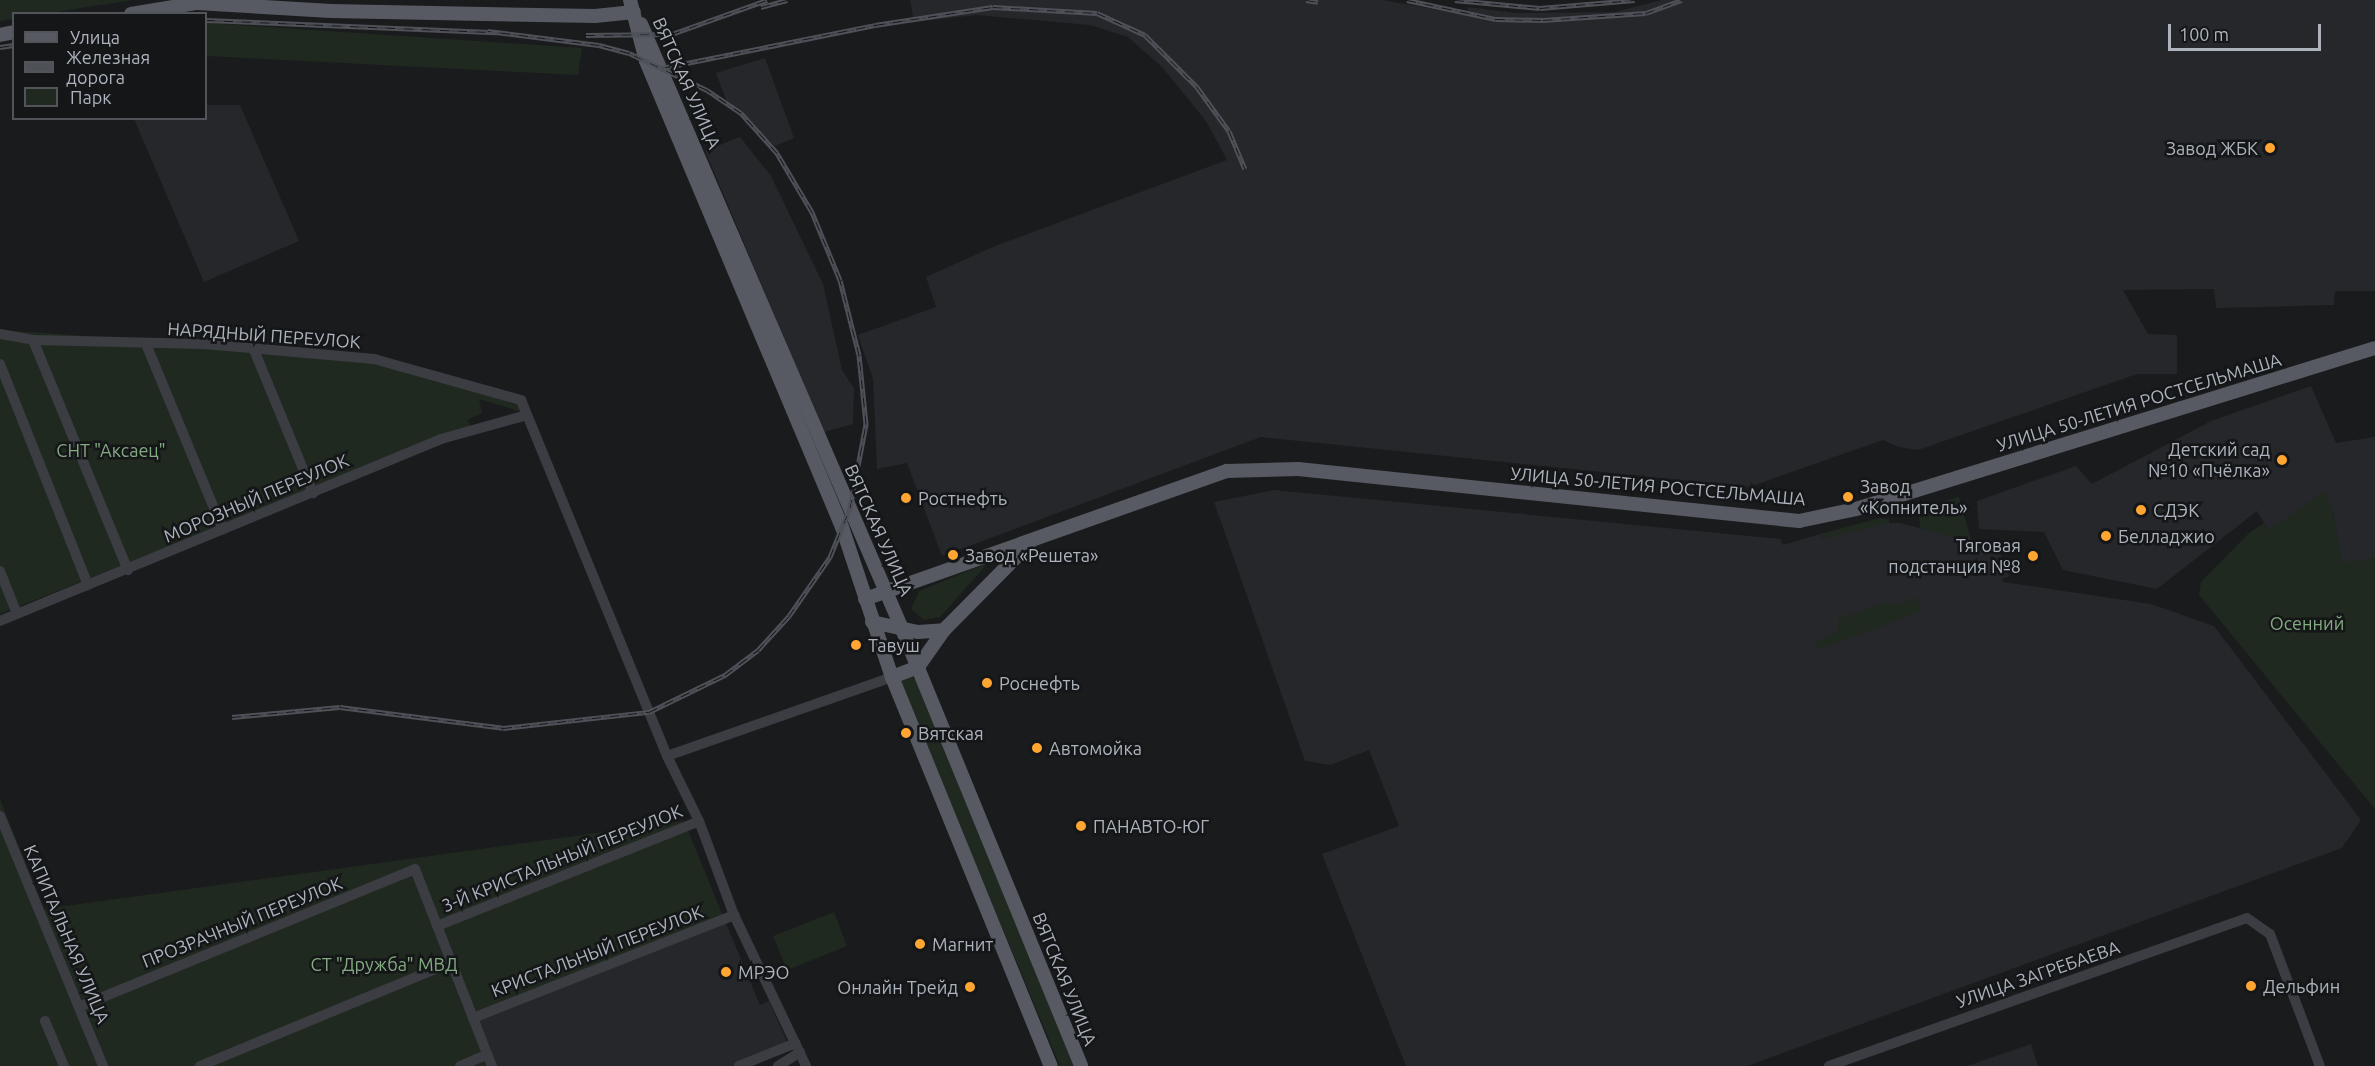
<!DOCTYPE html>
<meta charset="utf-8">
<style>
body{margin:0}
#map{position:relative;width:2375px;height:1066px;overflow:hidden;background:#1a1b1d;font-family:Ubuntu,sans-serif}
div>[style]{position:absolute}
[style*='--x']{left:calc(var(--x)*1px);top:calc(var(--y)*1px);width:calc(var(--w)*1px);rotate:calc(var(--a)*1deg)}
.built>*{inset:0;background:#26272a}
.green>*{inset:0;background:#202920}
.minor>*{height:10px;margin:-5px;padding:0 5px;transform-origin:5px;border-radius:5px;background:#3b3d43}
.major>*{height:14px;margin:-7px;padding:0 7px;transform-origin:7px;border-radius:7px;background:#575a62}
.rail>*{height:5px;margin-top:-2.5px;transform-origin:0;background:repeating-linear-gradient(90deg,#151618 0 9px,#4e5158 0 18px);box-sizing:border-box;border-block:2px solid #4e5158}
.dots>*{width:16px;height:16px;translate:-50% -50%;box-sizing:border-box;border:3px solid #151618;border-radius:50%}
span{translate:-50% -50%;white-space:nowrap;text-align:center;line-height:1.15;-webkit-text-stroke:5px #151618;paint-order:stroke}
.street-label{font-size:18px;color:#acb3bd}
.poi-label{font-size:18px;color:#acb3bd}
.right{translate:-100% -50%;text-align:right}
.left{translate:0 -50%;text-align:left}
.park-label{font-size:18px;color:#84aa82}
.legend{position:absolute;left:12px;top:12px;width:195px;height:108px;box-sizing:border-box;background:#151618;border:2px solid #51555a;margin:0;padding:8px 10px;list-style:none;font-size:18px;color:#acb3bd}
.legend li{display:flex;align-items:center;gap:12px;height:30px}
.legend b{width:30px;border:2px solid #51555a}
.scale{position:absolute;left:2168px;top:24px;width:153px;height:27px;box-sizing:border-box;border:3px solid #acb3bd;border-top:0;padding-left:8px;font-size:18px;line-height:21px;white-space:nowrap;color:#acb3bd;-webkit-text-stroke:4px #151618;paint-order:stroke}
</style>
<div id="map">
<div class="built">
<i style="clip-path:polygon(910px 0,1383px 0,1466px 15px,1468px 7px,1516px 13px,1614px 12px,1662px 0,2375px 0,2375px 291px,2335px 291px,2334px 305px,2216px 308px,2214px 289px,2123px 290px,2148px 334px,2177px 335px,2177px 374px,2137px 374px,1918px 450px,1899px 447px,1883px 440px,1749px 487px,1261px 437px,942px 556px,907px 463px,877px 469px,873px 379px,858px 335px,936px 307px,926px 277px,995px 246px,1227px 160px,1206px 121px,1162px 67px,1128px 37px,1090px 25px,976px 15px,914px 22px)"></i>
<i style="clip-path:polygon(765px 58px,794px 138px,775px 146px,727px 102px,716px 73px)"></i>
<i style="clip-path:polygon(206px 105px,240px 105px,299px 241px,204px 282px,134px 119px,206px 118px)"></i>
<i style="clip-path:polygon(740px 137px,771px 176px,823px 284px,842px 370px,854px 388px,853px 424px,824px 432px,705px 151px)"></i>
<i style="clip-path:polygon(2311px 386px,2336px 443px,2375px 437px,2375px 558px,2342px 564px,2333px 512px,2268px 530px,2257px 511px,2157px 589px,2063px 570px,2044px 532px,1979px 529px,1977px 501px,2076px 466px,2092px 484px,2211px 421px)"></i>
<i style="clip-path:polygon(1274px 490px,1781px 539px,1783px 545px,1820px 534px,1822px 539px,1881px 523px,1900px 523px,1998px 548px,2009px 576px,2002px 579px,2003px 582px,2151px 604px,2214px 626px,2361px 820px,2342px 848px,1747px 1066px,1406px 1066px,1322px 854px,1399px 826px,1369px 750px,1331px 765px,1305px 761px,1214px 502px)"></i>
<i style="clip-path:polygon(723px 916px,760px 1005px,769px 1001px,788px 1044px,732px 1066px,491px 1066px,471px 1016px)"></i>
<i style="clip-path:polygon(2031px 1044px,2038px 1066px,1967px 1066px)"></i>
</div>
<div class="green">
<i style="clip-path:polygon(0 0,133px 0,49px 13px,14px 14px,13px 19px,0 21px)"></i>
<i style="clip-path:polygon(206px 23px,208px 23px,582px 48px,578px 75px,206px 56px)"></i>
<i style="clip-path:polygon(0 330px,337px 353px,519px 401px,522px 412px,479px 399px,482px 413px,467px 420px,471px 426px,0 614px)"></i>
<i style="clip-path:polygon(2324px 492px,2333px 512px,2342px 563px,2375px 558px,2375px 809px,2199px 595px,2201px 582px,2249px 533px,2264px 523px,2268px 530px)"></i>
<i style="clip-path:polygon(1959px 497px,1972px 543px,1920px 528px,1919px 515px,1934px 509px,1934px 504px)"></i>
<i style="clip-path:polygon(1880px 518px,1889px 519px,1889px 523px,1821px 539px,1820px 534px)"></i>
<i style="clip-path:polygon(988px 563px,940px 617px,924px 620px,911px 609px,919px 591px)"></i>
<i style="clip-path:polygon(1917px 597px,1922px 611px,1817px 650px,1814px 642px,1838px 632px,1838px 619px,1888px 602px,1899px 605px)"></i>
<i style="clip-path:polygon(912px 676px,916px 681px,1074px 1066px,1060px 1066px,903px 690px,901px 681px)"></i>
<i style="clip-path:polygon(0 799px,44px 909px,684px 821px,723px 916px,472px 1016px,491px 1066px,0 1066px)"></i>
<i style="clip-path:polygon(834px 912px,847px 946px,787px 970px,773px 936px)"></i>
</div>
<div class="minor">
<i style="--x:0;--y:334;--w:34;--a:10"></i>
<i style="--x:33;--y:340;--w:171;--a:1.3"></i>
<i style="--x:204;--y:344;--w:171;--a:5"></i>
<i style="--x:374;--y:359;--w:153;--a:15.6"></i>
<i style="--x:521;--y:400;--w:385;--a:67.7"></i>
<i style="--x:667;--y:756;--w:72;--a:63.8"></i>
<i style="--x:699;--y:821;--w:100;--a:69.6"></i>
<i style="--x:734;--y:915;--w:167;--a:64.5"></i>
<i style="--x:33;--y:340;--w:249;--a:67.6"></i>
<i style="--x:146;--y:344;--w:201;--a:67.5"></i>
<i style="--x:254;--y:350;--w:155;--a:67.6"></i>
<i style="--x:0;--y:364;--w:238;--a:68.3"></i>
<i style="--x:0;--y:571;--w:46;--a:68.4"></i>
<i style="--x:0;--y:621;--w:477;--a:-22.4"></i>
<i style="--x:441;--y:439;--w:89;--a:-15.6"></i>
<i style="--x:667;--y:756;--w:238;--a:-19.3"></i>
<i style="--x:0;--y:816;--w:270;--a:67.6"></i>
<i style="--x:437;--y:926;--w:282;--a:-21.8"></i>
<i style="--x:81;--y:1006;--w:361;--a:-22.3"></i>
<i style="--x:415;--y:869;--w:212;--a:68.7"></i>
<i style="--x:473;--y:1018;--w:281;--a:-21.5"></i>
<i style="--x:45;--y:1021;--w:49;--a:67.1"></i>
<i style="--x:200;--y:1066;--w:270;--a:-22.4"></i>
<i style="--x:460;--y:1066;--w:30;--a:-23"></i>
<i style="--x:739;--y:1066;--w:61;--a:-22"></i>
<i style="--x:778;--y:1066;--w:26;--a:-32"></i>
<i style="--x:1829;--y:1066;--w:443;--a:-19.5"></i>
<i style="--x:2247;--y:918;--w:28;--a:35"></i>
<i style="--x:2270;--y:934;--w:141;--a:69.3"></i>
</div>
<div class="major">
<i style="--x:630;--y:0;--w:63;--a:75.3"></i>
<i style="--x:646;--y:61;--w:506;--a:67.19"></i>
<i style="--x:842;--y:527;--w:158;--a:71.6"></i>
<i style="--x:892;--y:677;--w:420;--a:67.8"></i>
<i style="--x:131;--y:14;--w:67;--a:-9.5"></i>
<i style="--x:197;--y:3;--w:134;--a:3.4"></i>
<i style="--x:331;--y:11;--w:264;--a:1.1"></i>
<i style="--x:595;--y:16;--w:39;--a:-6"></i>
<i style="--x:641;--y:24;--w:659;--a:66.66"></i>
<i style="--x:902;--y:629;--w:472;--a:67.7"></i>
<i style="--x:0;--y:35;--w:14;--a:-12"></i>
<i style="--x:865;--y:599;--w:384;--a:-19.5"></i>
<i style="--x:1227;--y:471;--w:71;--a:-1.6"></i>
<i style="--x:1298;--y:469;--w:504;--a:5.93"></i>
<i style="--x:1799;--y:521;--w:58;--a:-11.9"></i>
<i style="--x:1856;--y:509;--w:543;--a:-17.23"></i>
<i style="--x:872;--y:622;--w:47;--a:12.3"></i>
<i style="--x:918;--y:632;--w:26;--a:-4"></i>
<i style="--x:892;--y:677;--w:28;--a:-21"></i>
<i style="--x:918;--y:667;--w:45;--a:-54.9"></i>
<i style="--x:944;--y:630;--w:121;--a:-45.3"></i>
</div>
<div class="rail">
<i style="--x:1306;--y:0;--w:12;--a:9"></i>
<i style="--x:1407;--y:0;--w:91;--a:12.1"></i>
<i style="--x:1496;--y:19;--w:47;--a:1.2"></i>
<i style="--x:1543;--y:20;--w:103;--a:-3.9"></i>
<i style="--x:1646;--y:13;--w:38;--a:-20"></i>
<i style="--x:1455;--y:0;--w:85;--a:5.4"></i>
<i style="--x:1540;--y:8;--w:95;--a:-4.8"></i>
<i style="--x:761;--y:7;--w:27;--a:-15"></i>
<i style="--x:206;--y:20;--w:290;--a:2.4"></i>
<i style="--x:586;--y:35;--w:86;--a:-0.7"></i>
<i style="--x:672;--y:34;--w:101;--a:-19.7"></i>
<i style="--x:0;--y:47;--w:14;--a:-8"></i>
<i style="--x:662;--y:68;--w:217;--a:-11.4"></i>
<i style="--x:875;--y:25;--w:119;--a:-8.7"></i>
<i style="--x:993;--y:7;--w:104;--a:3.3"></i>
<i style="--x:1097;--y:13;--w:53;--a:24.6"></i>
<i style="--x:1145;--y:35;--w:74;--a:45"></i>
<i style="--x:1197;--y:87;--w:54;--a:54"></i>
<i style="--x:1229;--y:131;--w:41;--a:67.2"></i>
<i style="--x:232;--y:717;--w:108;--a:-5.3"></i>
<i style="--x:340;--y:707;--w:164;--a:7.3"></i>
<i style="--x:503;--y:728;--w:147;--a:-6.3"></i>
<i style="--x:649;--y:712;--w:85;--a:-26"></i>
<i style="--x:725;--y:675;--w:41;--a:-37.1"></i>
<i style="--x:758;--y:650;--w:46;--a:-47.6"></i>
<i style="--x:789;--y:616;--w:72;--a:-55.2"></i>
<i style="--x:830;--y:557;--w:53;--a:-67.8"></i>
<i style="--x:850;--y:508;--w:86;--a:-79.2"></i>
<i style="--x:866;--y:424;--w:69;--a:-95.8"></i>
<i style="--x:859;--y:355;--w:77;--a:-104.2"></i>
<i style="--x:840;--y:280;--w:74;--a:-112.4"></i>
<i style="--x:812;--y:212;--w:69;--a:-120.7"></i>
<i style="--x:777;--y:153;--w:54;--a:-132"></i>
<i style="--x:741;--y:113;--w:41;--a:-145.9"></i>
<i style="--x:707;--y:90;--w:86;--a:-154.6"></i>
<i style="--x:629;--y:53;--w:31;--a:-165"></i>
<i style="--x:599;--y:45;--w:112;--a:-172.8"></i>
</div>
<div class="dots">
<i style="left:2270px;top:148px;background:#ffa531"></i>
<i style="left:2282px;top:460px;background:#ffa531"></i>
<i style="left:1848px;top:497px;background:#ffa531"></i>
<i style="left:906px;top:498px;background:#ffa531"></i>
<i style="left:2141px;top:510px;background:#ffa531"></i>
<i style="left:2106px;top:536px;background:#ffa531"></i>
<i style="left:953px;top:555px;background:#ffa531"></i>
<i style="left:2033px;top:556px;background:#ffa531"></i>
<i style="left:856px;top:645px;background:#ffa531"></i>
<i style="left:987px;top:683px;background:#ffa531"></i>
<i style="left:906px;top:733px;background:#ffa531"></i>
<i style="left:1037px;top:748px;background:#ffa531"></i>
<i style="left:1081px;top:826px;background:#ffa531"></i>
<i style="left:920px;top:944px;background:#ffa531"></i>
<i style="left:726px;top:972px;background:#ffa531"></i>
<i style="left:2251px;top:986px;background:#ffa531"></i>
<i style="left:970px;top:987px;background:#ffa531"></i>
</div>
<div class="street-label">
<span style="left:687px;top:83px;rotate:66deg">ВЯТСКАЯ УЛИЦА</span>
<span style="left:264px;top:335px;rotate:4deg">НАРЯДНЫЙ ПЕРЕУЛОК</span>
<span style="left:2139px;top:402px;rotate:-17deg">УЛИЦА 50-ЛЕТИЯ РОСТСЕЛЬМАША</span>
<span style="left:1658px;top:486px;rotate:5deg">УЛИЦА 50-ЛЕТИЯ РОСТСЕЛЬМАША</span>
<span style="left:256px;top:498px;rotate:-23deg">МОРОЗНЫЙ ПЕРЕУЛОК</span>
<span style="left:879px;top:530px;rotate:66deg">ВЯТСКАЯ УЛИЦА</span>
<span style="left:562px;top:858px;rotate:-22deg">3-Й КРИСТАЛЬНЫЙ ПЕРЕУЛОК</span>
<span style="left:242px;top:922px;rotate:-22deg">ПРОЗРАЧНЫЙ ПЕРЕУЛОК</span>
<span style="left:67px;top:934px;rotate:67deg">КАПИТАЛЬНАЯ УЛИЦА</span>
<span style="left:597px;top:951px;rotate:-21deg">КРИСТАЛЬНЫЙ ПЕРЕУЛОК</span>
<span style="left:2038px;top:974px;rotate:-19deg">УЛИЦА ЗАГРЕБАЕВА</span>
<span style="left:1065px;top:979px;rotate:68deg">ВЯТСКАЯ УЛИЦА</span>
</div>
<div class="poi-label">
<span class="right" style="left:2258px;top:148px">Завод ЖБК</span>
<span class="right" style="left:2270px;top:460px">Детский сад<br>№10 «Пчёлка»</span>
<span class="left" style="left:1860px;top:497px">Завод<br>«Копнитель»</span>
<span class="left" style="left:918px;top:498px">Ростнефть</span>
<span class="left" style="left:2153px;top:510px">СДЭК</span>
<span class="left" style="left:2118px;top:536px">Белладжио</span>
<span class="right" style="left:2021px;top:556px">Тяговая<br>подстанция №8</span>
<span class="left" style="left:965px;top:555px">Завод «Решета»</span>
<span class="left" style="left:868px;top:645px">Тавуш</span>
<span class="left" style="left:999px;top:683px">Роснефть</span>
<span class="left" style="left:918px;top:733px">Вятская</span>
<span class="left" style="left:1049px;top:748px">Автомойка</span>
<span class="left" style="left:1093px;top:826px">ПАНАВТО-ЮГ</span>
<span class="left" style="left:932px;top:944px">Магнит</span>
<span class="left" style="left:738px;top:972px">МРЭО</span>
<span class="left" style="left:2263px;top:986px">Дельфин</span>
<span class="right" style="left:958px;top:987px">Онлайн Трейд</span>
</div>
<div class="park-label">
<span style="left:111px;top:450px">СНТ "Аксаец"</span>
<span style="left:2307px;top:623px">Осенний</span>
<span style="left:384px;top:964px">СТ "Дружба" МВД</span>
</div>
<ul class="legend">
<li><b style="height:8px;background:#575a62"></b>Улица</li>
<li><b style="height:8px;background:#4e5158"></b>Железная дорога</li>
<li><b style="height:16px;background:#202920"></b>Парк</li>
</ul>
<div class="scale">100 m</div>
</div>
